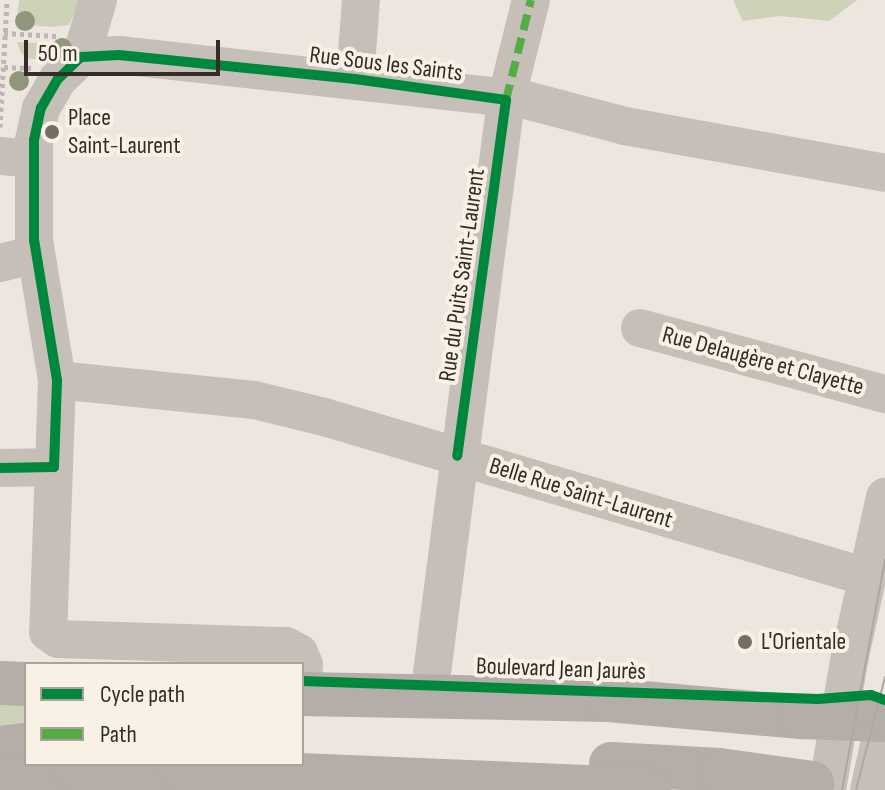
<!DOCTYPE html>
<meta charset="utf-8">
<style>
body{margin:0}
#map{position:relative;width:885px;height:790px;overflow:hidden;background:#ece6df;font-family:"Sofia Sans Condensed",sans-serif}
div>[style]{position:absolute}
[style*='--x']{left:calc(var(--x)*1px);top:calc(var(--y)*1px);width:calc(var(--w)*1px);rotate:calc(var(--a)*1deg)}
.green>*{inset:0;background:#cdd2b8}
.path>*{height:5px;margin-top:-2.5px;transform-origin:0;background:repeating-linear-gradient(90deg,#beb7b1 0 4px,transparent 0 8px)}
.minor>*{height:38px;margin:-19px;padding:0 19px;transform-origin:19px;border-radius:19px;background:#c6bfb8}
.major>*{height:44px;margin:-22px;padding:0 22px;transform-origin:22px;border-radius:22px;background:#b4ada8}
.tram>*{height:2px;margin:-1px;padding:0 1px;transform-origin:1px;border-radius:1px;background:#ada7a3}
.quiet>*{height:8px;margin-top:-4px;transform-origin:0;background:repeating-linear-gradient(90deg,#55ab44 0 16px,transparent 0 24px)}
.cycleway>*{height:10px;margin:-5px;padding:0 5px;transform-origin:5px;border-radius:5px;background:#00873e}
.trees>*{width:20px;height:20px;margin:-10px;border-radius:50%;background:#90967b}
.dots>*{width:22px;height:22px;translate:-50% -50%;box-sizing:border-box;border:4px solid #faf1e6;border-radius:50%}
span{translate:-50% -50%;white-space:nowrap;text-align:center;line-height:1.15;-webkit-text-stroke:8px #faf1e6;paint-order:stroke}
.street-label{font-size:24px;color:#362c27}
.poi-label{font-size:24px;color:#362c27}
.left{translate:0 -50%;text-align:left}
.legend{position:absolute;left:24px;top:662px;width:280px;height:104px;box-sizing:border-box;background:#faf1e6;border:2px solid #aca29a;margin:0;padding:10px 14px;list-style:none;font-size:24px;color:#362c27}
.legend li{display:flex;align-items:center;gap:16px;height:40px}
.legend b{width:40px;border:2px solid #aca29a}
.scale{position:absolute;left:24px;top:40px;width:196px;height:36px;box-sizing:border-box;border:4px solid #362c27;border-top:0;padding-left:10px;font-size:24px;line-height:28px;white-space:nowrap;color:#362c27;-webkit-text-stroke:6px #faf1e6;paint-order:stroke}
</style>
<div id="map">
<div class="green">
<i style="clip-path:polygon(19px 0,80px 0,69px 25px,51px 27px,16px 24px)"></i>
<i style="clip-path:polygon(733px 0,857px 0,829px 21px,781px 16px,743px 21px)"></i>
<i style="clip-path:polygon(17px 42px,51px 44px,50px 60px,30px 59px,21px 53px)"></i>
<i style="clip-path:polygon(0 695px,26px 695px,26px 732px,0 734px)"></i>
</div>
<div class="path">
<i style="--x:4;--y:33;--w:53;--a:3.2"></i>
<i style="--x:4;--y:67;--w:27;--a:2"></i>
<i style="--x:0;--y:127;--w:127;--a:-86.8"></i>
</div>
<div class="minor">
<i style="--x:98;--y:0;--w:59;--a:106.6"></i>
<i style="--x:81;--y:57;--w:32;--a:136"></i>
<i style="--x:58;--y:79;--w:34;--a:120"></i>
<i style="--x:41;--y:108;--w:33;--a:102"></i>
<i style="--x:34;--y:140;--w:100;--a:90"></i>
<i style="--x:34;--y:240;--w:142;--a:80.7"></i>
<i style="--x:57;--y:380;--w:252;--a:92"></i>
<i style="--x:48;--y:632;--w:12;--a:35"></i>
<i style="--x:58;--y:639;--w:228;--a:1.8"></i>
<i style="--x:286;--y:646;--w:15;--a:28"></i>
<i style="--x:299;--y:653;--w:13;--a:67"></i>
<i style="--x:304;--y:665;--w:21;--a:95"></i>
<i style="--x:81;--y:57;--w:38;--a:-3"></i>
<i style="--x:119;--y:55;--w:409;--a:6.3"></i>
<i style="--x:526;--y:100;--w:102;--a:14.7"></i>
<i style="--x:625;--y:126;--w:264;--a:10.2"></i>
<i style="--x:355;--y:79;--w:79;--a:-85.7"></i>
<i style="--x:0;--y:156;--w:33;--a:5"></i>
<i style="--x:0;--y:263;--w:37;--a:-14"></i>
<i style="--x:640;--y:328;--w:254;--a:15.1"></i>
<i style="--x:57;--y:380;--w:198;--a:5.8"></i>
<i style="--x:254;--y:400;--w:72;--a:13.7"></i>
<i style="--x:324;--y:417;--w:566;--a:16.42"></i>
<i style="--x:0;--y:468;--w:54;--a:-1.1"></i>
<i style="--x:429;--y:696;--w:601;--a:-82.64"></i>
<i style="--x:506;--y:100;--w:103;--a:-76"></i>
<i style="--x:827;--y:790;--w:136;--a:-80.3"></i>
<i style="--x:850;--y:656;--w:163;--a:-77.6"></i>
<i style="--x:869;--y:790;--w:73;--a:-77.3"></i>
</div>
<div class="major">
<i style="--x:0;--y:683;--w:26;--a:2"></i>
<i style="--x:302;--y:694;--w:307;--a:1.1"></i>
<i style="--x:609;--y:700;--w:193;--a:5.1"></i>
<i style="--x:801;--y:717;--w:84;--a:2"></i>
<i style="--x:0;--y:748;--w:26;--a:-7"></i>
<i style="--x:611;--y:764;--w:108;--a:3.2"></i>
<i style="--x:719;--y:770;--w:94;--a:8"></i>
<i style="--x:0;--y:780;--w:75;--a:-8.5"></i>
<i style="--x:74;--y:769;--w:107;--a:0.5"></i>
<i style="--x:181;--y:770;--w:469;--a:2.4"></i>
</div>
<div class="tram">
<i style="--x:842;--y:790;--w:234;--a:-79.4"></i>
<i style="--x:856;--y:790;--w:117;--a:-75.6"></i>
</div>
<div class="quiet">
<i style="--x:506;--y:100;--w:103;--a:-76"></i>
</div>
<div class="cycleway">
<i style="--x:0;--y:468;--w:54;--a:-1.1"></i>
<i style="--x:54;--y:467;--w:87;--a:-88"></i>
<i style="--x:57;--y:380;--w:142;--a:-99.3"></i>
<i style="--x:34;--y:240;--w:100;--a:-90"></i>
<i style="--x:34;--y:140;--w:33;--a:-78"></i>
<i style="--x:41;--y:108;--w:34;--a:-60"></i>
<i style="--x:58;--y:79;--w:32;--a:-44"></i>
<i style="--x:81;--y:57;--w:38;--a:-3"></i>
<i style="--x:119;--y:55;--w:237;--a:5.8"></i>
<i style="--x:355;--y:79;--w:152;--a:7.9"></i>
<i style="--x:506;--y:100;--w:359;--a:97.8"></i>
<i style="--x:302;--y:681;--w:516;--a:2"></i>
<i style="--x:818;--y:699;--w:53;--a:-4.3"></i>
<i style="--x:871;--y:695;--w:15;--a:20"></i>
</div>
<div class="trees">
<i style="left:25px;top:21px"></i>
<i style="left:62px;top:48px"></i>
<i style="left:19px;top:81px"></i>
</div>
<div class="dots">
<i style="left:52px;top:132px;background:#766d67"></i>
<i style="left:745px;top:642px;background:#766d67"></i>
</div>
<div class="street-label">
<span style="left:386px;top:64px;rotate:7deg">Rue Sous les Saints</span>
<span style="left:462px;top:275px;rotate:-82deg">Rue du Puits Saint-Laurent</span>
<span style="left:763px;top:361px;rotate:15deg">Rue Delaugère et Clayette</span>
<span style="left:581px;top:493px;rotate:17deg">Belle Rue Saint-Laurent</span>
<span style="left:561px;top:669px;rotate:2deg">Boulevard Jean Jaurès</span>
</div>
<div class="poi-label">
<span class="left" style="left:68px;top:132px">Place<br>Saint-Laurent</span>
<span class="left" style="left:761px;top:642px">L'Orientale</span>
</div>
<ul class="legend">
<li><b style="height:10px;background:#00873e"></b>Cycle path</li>
<li><b style="height:10px;background:#55ab44"></b>Path</li>
</ul>
<div class="scale">50 m</div>
</div>
